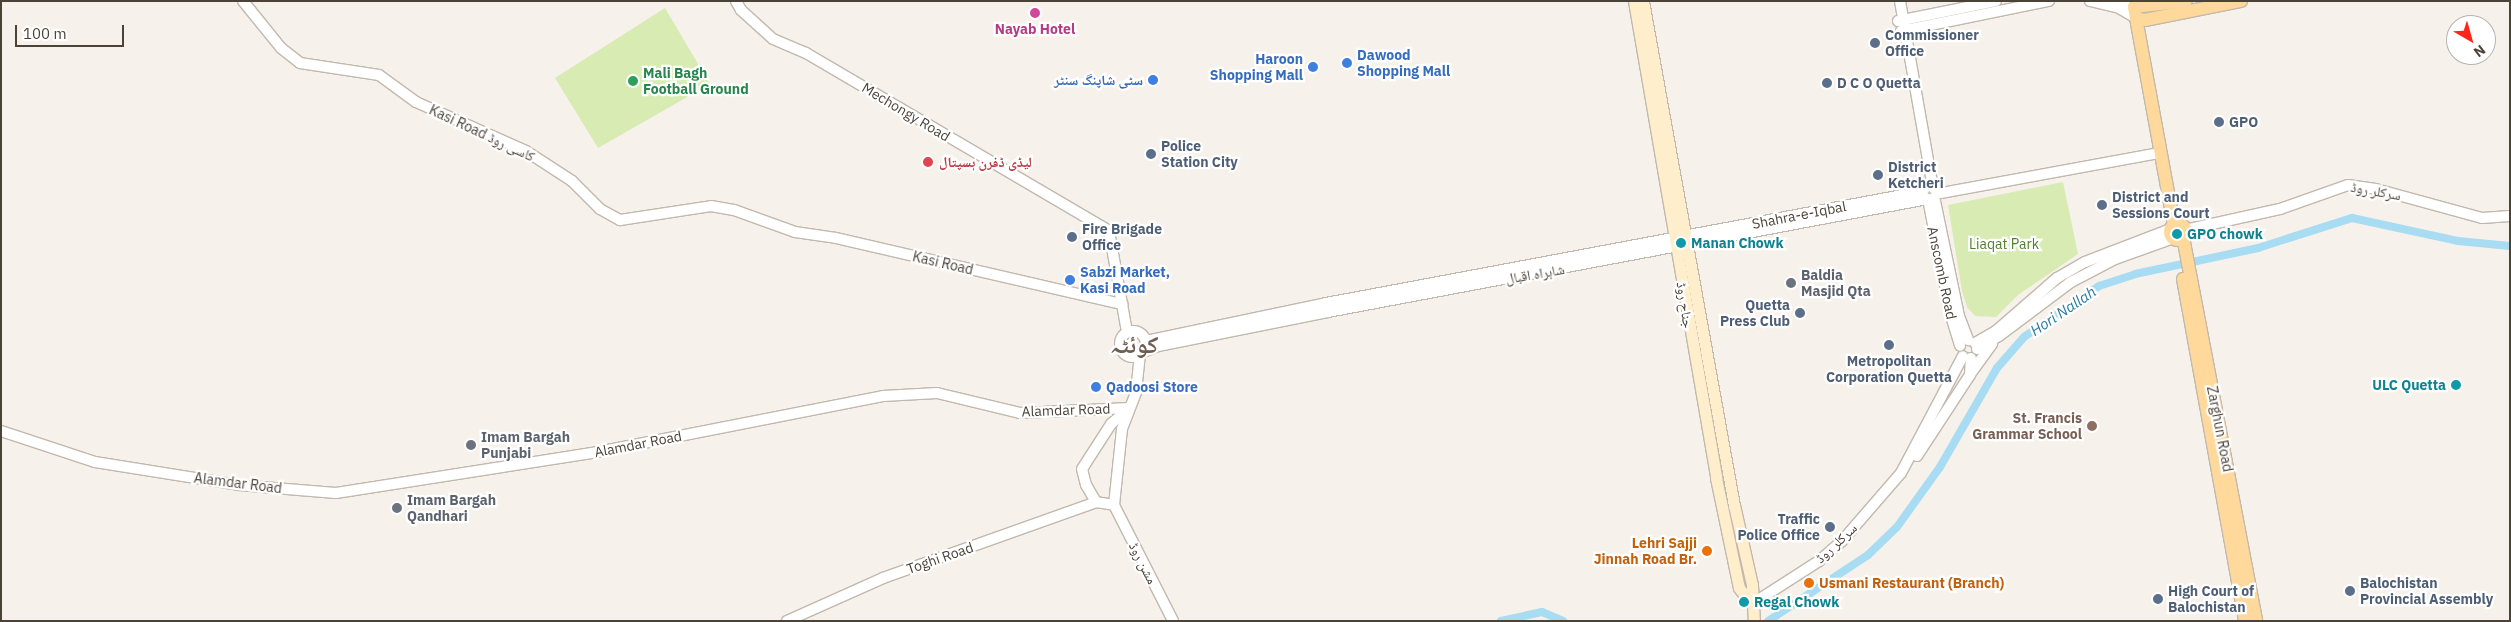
<!DOCTYPE html>
<meta charset="utf-8">
<style>
body{margin:0}
#map{position:relative;width:2511px;height:622px;overflow:hidden;background:#f6f2eb;font-family:"IBM Plex Sans","Noto Naskh Arabic",sans-serif}
div>[style]{position:absolute}
[style*='--x']{left:calc(var(--x)*1px);top:calc(var(--y)*1px);width:calc(var(--w)*1px);rotate:calc(var(--a)*1deg)}
.green>*{inset:0;background:#d7ebb3}
.canal>*{height:8px;margin:-4px;padding:0 4px;transform-origin:4px;border-radius:4px;background:#a7dcf3}
.roads{filter:drop-shadow(1px 0 #c2b8ad) drop-shadow(-1px 0 #c2b8ad) drop-shadow(0 1px #c2b8ad) drop-shadow(0 -1px #c2b8ad)}
.tertiary>*{height:10px;margin:-5px;padding:0 5px;transform-origin:5px;border-radius:5px;background:#fff}
.tertiary>.ring{margin:-5px;padding:0;box-sizing:content-box;background:none;border:10px solid #fff;border-radius:50%}
.secondary>*{height:11px;margin:-5.5px;padding:0 5.5px;transform-origin:5.5px;border-radius:5.5px;background:#fec}
.primary>*{height:12px;margin:-6px;padding:0 6px;transform-origin:6px;border-radius:6px;background:#ffd99b}
.primary>.ring{margin:-6px;padding:0;box-sizing:content-box;background:none;border:12px solid #ffd99b;border-radius:50%}
.dots>*{width:14px;height:14px;translate:-50% -50%;box-sizing:border-box;border:2px solid #fff;border-radius:50%}
span{translate:-50% -50%;white-space:nowrap;text-align:center;line-height:1.15;-webkit-text-stroke:4.5px #fff;paint-order:stroke}
.hotel-label{font-size:14px;color:#b23c85;font-weight:700}
.service-label{font-size:14px;color:#4e5e75;font-weight:700}
.left{translate:0 -50%;text-align:left}
.right{translate:-100% -50%;text-align:right}
.shop-label{font-size:14px;color:#366cbe;font-weight:700}
.leisure-label{font-size:14px;color:#27864d;font-weight:700}
.street-label{font-size:14px;color:#4b4238}
.health-label{font-size:14px;color:#be3a42;font-weight:700}
.culture-label{font-size:14px;color:#0d838f;font-weight:700}
.park-label{font-size:14px;color:#528028}
.worship-label{font-size:14px;color:#5b616d;font-weight:700}
.education-label{font-size:14px;color:#785e54;font-weight:700}
.food-label{font-size:14px;color:#c56008;font-weight:700}
.water-label{font-size:15px;color:#287ba2;font-style:italic}
.town-label{font-size:24px;color:#6e5e4f;font-weight:700}
.frame{position:absolute;inset:0;border:2px solid #4b4238;pointer-events:none}
.north{position:absolute;left:2446px;top:15px;width:50px;height:50px;box-sizing:border-box;background:#fff;border:1px solid #b7b3af;border-radius:50%;rotate:142deg;font-size:14px;font-weight:700;line-height:20px;text-align:center;color:#4b4238}
.north::after{content:'';display:block;margin:auto;width:18px;height:22px;background:#ff2519;clip-path:polygon(50% 0,100% 100%,50% 72%,0 100%)}
.scale{position:absolute;left:15px;top:25px;width:109px;height:22px;box-sizing:border-box;border:2px solid #4b4238;border-top:0;padding-left:6px;font-size:15px;line-height:18px;white-space:nowrap;color:#4b4238;-webkit-text-stroke:4px #fff;paint-order:stroke}
</style>
<div id="map">
<div class="green">
<i style="clip-path:polygon(665px 8px,710px 84px,598px 148px,555px 78px)"></i>
<i style="clip-path:polygon(2063px 182px,2078px 254px,2018px 295px,1996px 317px,1975px 316px,1967px 307px,1962px 291px,1948px 205px)"></i>
</div>
<div class="canal">
<i style="--x:1501;--y:621;--w:42;--a:-12.4"></i>
<i style="--x:1542;--y:612;--w:23;--a:23"></i>
<i style="--x:1768;--y:621;--w:120;--a:-33.4"></i>
<i style="--x:1868;--y:555;--w:40;--a:-44"></i>
<i style="--x:1897;--y:527;--w:74;--a:-54.4"></i>
<i style="--x:1940;--y:467;--w:114;--a:-60.1"></i>
<i style="--x:1997;--y:368;--w:41;--a:-48.9"></i>
<i style="--x:2024;--y:337;--w:91;--a:-34.2"></i>
<i style="--x:2099;--y:286;--w:38;--a:-18"></i>
<i style="--x:2135;--y:274;--w:126;--a:-11.9"></i>
<i style="--x:2258;--y:248;--w:99;--a:-17.7"></i>
<i style="--x:2352;--y:218;--w:108;--a:12.2"></i>
<i style="--x:2458;--y:241;--w:52;--a:5.5"></i>
</div>
<div class="roads">
<div class="tertiary">
<i style="--x:243;--y:1;--w:60;--a:51"></i>
<i style="--x:281;--y:48;--w:24;--a:38"></i>
<i style="--x:300;--y:63;--w:80;--a:8.6"></i>
<i style="--x:379;--y:75;--w:46;--a:36.1"></i>
<i style="--x:416;--y:102;--w:120;--a:24"></i>
<i style="--x:526;--y:151;--w:55;--a:33.1"></i>
<i style="--x:572;--y:181;--w:40;--a:45"></i>
<i style="--x:600;--y:209;--w:23;--a:29"></i>
<i style="--x:620;--y:220;--w:92;--a:-8.7"></i>
<i style="--x:711;--y:206;--w:23;--a:10"></i>
<i style="--x:734;--y:210;--w:65;--a:19.8"></i>
<i style="--x:795;--y:232;--w:41;--a:8.3"></i>
<i style="--x:836;--y:238;--w:294;--a:13"></i>
<i style="--x:736;--y:1;--w:10;--a:61"></i>
<i style="--x:741;--y:10;--w:43;--a:42.2"></i>
<i style="--x:773;--y:39;--w:36;--a:23"></i>
<i style="--x:806;--y:53;--w:351;--a:30.4"></i>
<i style="--x:1109;--y:231;--w:103;--a:79.9"></i>
<i style="--x:1900;--y:1;--w:190;--a:80"></i>
<i style="--x:2090;--y:1;--w:28;--a:13"></i>
<i style="--x:2117;--y:7;--w:22;--a:30"></i>
<i style="--x:2121;--y:1;--w:14;--a:25"></i>
<i style="--x:1898;--y:21;--w:100;--a:-11.5"></i>
<i style="--x:1901;--y:31;--w:151;--a:-11.5"></i>
<i style="--x:1936;--y:194;--w:228;--a:-10.4"></i>
<i style="--x:1928;--y:199;--w:119;--a:78.9"></i>
<i style="--x:1951;--y:316;--w:31;--a:73"></i>
<i style="--x:1935;--y:201;--w:117;--a:78.2"></i>
<i style="--x:1959;--y:316;--w:26;--a:69"></i>
<i style="--x:2185;--y:230;--w:97;--a:-12.5"></i>
<i style="--x:2280;--y:209;--w:72;--a:-19.4"></i>
<i style="--x:2348;--y:185;--w:28;--a:8"></i>
<i style="--x:2376;--y:189;--w:110;--a:15.3"></i>
<i style="--x:2482;--y:218;--w:28;--a:-4"></i>
<i class="ring" style="left:1120px;top:331px;width:16px;height:16px"></i>
<i style="--x:1146;--y:341;--w:184;--a:-11.9"></i>
<i style="--x:1326;--y:303;--w:608;--a:-10.61"></i>
<i style="--x:1975;--y:343;--w:24;--a:-30"></i>
<i style="--x:1996;--y:331;--w:81;--a:-41"></i>
<i style="--x:2057;--y:278;--w:32;--a:-30"></i>
<i style="--x:2085;--y:262;--w:92;--a:-21"></i>
<i style="--x:1977;--y:349;--w:26;--a:-31"></i>
<i style="--x:1999;--y:336;--w:90;--a:-36.9"></i>
<i style="--x:2071;--y:282;--w:50;--a:-27.6"></i>
<i style="--x:2115;--y:259;--w:63;--a:-19.6"></i>
<i style="--x:1143;--y:352;--w:16;--a:-22"></i>
<i style="--x:1158;--y:346;--w:173;--a:-11.3"></i>
<i style="--x:1328;--y:312;--w:611;--a:-10.67"></i>
<i style="--x:1971;--y:373;--w:36;--a:-54"></i>
<i style="--x:1;--y:431;--w:99;--a:18.3"></i>
<i style="--x:95;--y:462;--w:145;--a:9.1"></i>
<i style="--x:238;--y:485;--w:98;--a:4.7"></i>
<i style="--x:336;--y:493;--w:270;--a:-8.9"></i>
<i style="--x:603;--y:451;--w:285;--a:-11.1"></i>
<i style="--x:883;--y:396;--w:54;--a:-3.2"></i>
<i style="--x:937;--y:393;--w:85;--a:13.5"></i>
<i style="--x:1020;--y:413;--w:109;--a:-2.6"></i>
<i style="--x:1917;--y:456;--w:97;--a:-56.8"></i>
<i style="--x:1970;--y:375;--w:17;--a:-87"></i>
<i style="--x:1096;--y:502;--w:20;--a:-120"></i>
<i style="--x:1086;--y:485;--w:16;--a:-104"></i>
<i style="--x:1082;--y:469;--w:54;--a:-57.2"></i>
<i style="--x:1111;--y:424;--w:23;--a:-41"></i>
<i style="--x:1114;--y:505;--w:76;--a:-84"></i>
<i style="--x:1122;--y:429;--w:40;--a:-69"></i>
<i style="--x:1136;--y:392;--w:37;--a:-84"></i>
<i style="--x:1114;--y:505;--w:130;--a:63"></i>
<i style="--x:1752;--y:604;--w:80;--a:-32.7"></i>
<i style="--x:1819;--y:561;--w:30;--a:-41"></i>
<i style="--x:1842;--y:541;--w:90;--a:-49.1"></i>
<i style="--x:1901;--y:473;--w:132;--a:-62.1"></i>
<i style="--x:787;--y:621;--w:105;--a:-24.1"></i>
<i style="--x:883;--y:578;--w:226;--a:-19.6"></i>
<i style="--x:1096;--y:502;--w:18;--a:9"></i>
</div>
<div class="secondary">
<i style="--x:1634;--y:1;--w:484;--a:80.2"></i>
<i style="--x:1716;--y:478;--w:112;--a:78.2"></i>
<i style="--x:1739;--y:588;--w:21;--a:51"></i>
<i style="--x:1643;--y:1;--w:512;--a:79.77"></i>
<i style="--x:1734;--y:505;--w:82;--a:77.3"></i>
<i style="--x:1752;--y:585;--w:36;--a:87"></i>
</div>
<div class="primary">
<i style="--x:2136;--y:18;--w:9;--a:13"></i>
<i style="--x:2145;--y:20;--w:98;--a:-11.2"></i>
<i class="ring" style="left:2170px;top:224px;width:4px;height:4px"></i>
<i style="--x:2174;--y:225;--w:222;--a:-100.4"></i>
<i style="--x:2134;--y:7;--w:52;--a:-6.6"></i>
<i style="--x:2183;--y:237;--w:391;--a:79.2"></i>
<i style="--x:2183;--y:279;--w:348;--a:79.7"></i>
</div>
</div>
<div class="dots">
<i style="left:1035px;top:13px;background:#d1479c"></i>
<i style="left:1875px;top:43px;background:#5c6f8a"></i>
<i style="left:1347px;top:63px;background:#3f7fe0"></i>
<i style="left:1313px;top:67px;background:#3f7fe0"></i>
<i style="left:1153px;top:80px;background:#3f7fe0"></i>
<i style="left:633px;top:81px;background:#2e9e5b"></i>
<i style="left:1827px;top:83px;background:#5c6f8a"></i>
<i style="left:2219px;top:122px;background:#5c6f8a"></i>
<i style="left:1151px;top:154px;background:#5c6f8a"></i>
<i style="left:928px;top:162px;background:#e0444e"></i>
<i style="left:1878px;top:175px;background:#5c6f8a"></i>
<i style="left:2102px;top:205px;background:#5c6f8a"></i>
<i style="left:2177px;top:234px;background:#0f9aa8"></i>
<i style="left:1072px;top:237px;background:#5c6f8a"></i>
<i style="left:1681px;top:243px;background:#0f9aa8"></i>
<i style="left:1070px;top:280px;background:#3f7fe0"></i>
<i style="left:1791px;top:283px;background:#6b7280"></i>
<i style="left:1800px;top:313px;background:#5c6f8a"></i>
<i style="left:1889px;top:345px;background:#5c6f8a"></i>
<i style="left:2456px;top:385px;background:#0f9aa8"></i>
<i style="left:1096px;top:387px;background:#3f7fe0"></i>
<i style="left:2092px;top:426px;background:#8d6e63"></i>
<i style="left:471px;top:445px;background:#6b7280"></i>
<i style="left:397px;top:508px;background:#6b7280"></i>
<i style="left:1830px;top:527px;background:#5c6f8a"></i>
<i style="left:1707px;top:551px;background:#e8710a"></i>
<i style="left:1809px;top:583px;background:#e8710a"></i>
<i style="left:2350px;top:591px;background:#5c6f8a"></i>
<i style="left:2158px;top:599px;background:#5c6f8a"></i>
<i style="left:1744px;top:602px;background:#0f9aa8"></i>
</div>
<div class="hotel-label">
<span style="left:1035px;top:29px">Nayab Hotel</span>
</div>
<div class="service-label">
<span class="left" style="left:1885px;top:43px">Commissioner<br>Office</span>
<span class="left" style="left:1837px;top:83px">D C O Quetta</span>
<span class="left" style="left:2229px;top:122px">GPO</span>
<span class="left" style="left:1161px;top:154px">Police<br>Station City</span>
<span class="left" style="left:1888px;top:175px">District<br>Ketcheri</span>
<span class="left" style="left:2112px;top:205px">District and<br>Sessions Court</span>
<span class="left" style="left:1082px;top:237px">Fire Brigade<br>Office</span>
<span class="right" style="left:1790px;top:313px">Quetta<br>Press Club</span>
<span style="left:1889px;top:369px">Metropolitan<br>Corporation Quetta</span>
<span class="right" style="left:1820px;top:527px">Traffic<br>Police Office</span>
<span class="left" style="left:2360px;top:591px">Balochistan<br>Provincial Assembly</span>
<span class="left" style="left:2168px;top:599px">High Court of<br>Balochistan</span>
</div>
<div class="shop-label">
<span class="left" style="left:1357px;top:63px">Dawood<br>Shopping Mall</span>
<span class="right" style="left:1303px;top:67px">Haroon<br>Shopping Mall</span>
<span class="right" style="left:1143px;top:80px">سٹی شاپنگ سنٹر</span>
<span class="left" style="left:1080px;top:280px">Sabzi Market,<br>Kasi Road</span>
<span class="left" style="left:1106px;top:387px">Qadoosi Store</span>
</div>
<div class="leisure-label">
<span class="left" style="left:643px;top:81px">Mali Bagh<br>Football Ground</span>
</div>
<div class="street-label">
<span style="left:906px;top:112px;rotate:31deg">Mechongy Road</span>
<span style="left:482px;top:133px;rotate:25deg">Kasi Road کاسی روڈ</span>
<span style="left:2376px;top:191px;rotate:10deg">سرکلر روڈ</span>
<span style="left:1799px;top:215px;rotate:-11deg">Shahra-e-Iqbal</span>
<span style="left:943px;top:263px;rotate:13deg">Kasi Road</span>
<span style="left:1942px;top:273px;rotate:78deg">Anscomb Road</span>
<span style="left:1535px;top:274px;rotate:-10deg">شاہراہ اقبال</span>
<span style="left:1685px;top:305px;rotate:81deg">جناح روڈ</span>
<span style="left:1066px;top:410px;rotate:-2deg">Alamdar Road</span>
<span style="left:2220px;top:429px;rotate:79deg">Zarghun Road</span>
<span style="left:638px;top:444px;rotate:-11deg">Alamdar Road</span>
<span style="left:238px;top:483px;rotate:7deg">Alamdar Road</span>
<span style="left:1836px;top:543px;rotate:-43deg">سرکلر روڈ</span>
<span style="left:940px;top:558px;rotate:-19deg">Toghi Road</span>
<span style="left:1143px;top:563px;rotate:63deg">مشن روڈ</span>
</div>
<div class="health-label">
<span class="left" style="left:939px;top:162px">لیڈی ڈفرن ہسپتال</span>
</div>
<div class="culture-label">
<span class="left" style="left:2187px;top:234px">GPO chowk</span>
<span class="left" style="left:1691px;top:243px">Manan Chowk</span>
<span class="right" style="left:2446px;top:385px">ULC Quetta</span>
<span class="left" style="left:1754px;top:602px">Regal Chowk</span>
</div>
<div class="park-label">
<span style="left:2004px;top:244px">Liaqat Park</span>
</div>
<div class="worship-label">
<span class="left" style="left:1801px;top:283px">Baldia<br>Masjid Qta</span>
<span class="left" style="left:481px;top:445px">Imam Bargah<br>Punjabi</span>
<span class="left" style="left:407px;top:508px">Imam Bargah<br>Qandhari</span>
</div>
<div class="education-label">
<span class="right" style="left:2082px;top:426px">St. Francis<br>Grammar School</span>
</div>
<div class="food-label">
<span class="right" style="left:1697px;top:551px">Lehri Sajji<br>Jinnah Road Br.</span>
<span class="left" style="left:1819px;top:583px">Usmani Restaurant (Branch)</span>
</div>
<div class="water-label">
<span style="left:2063px;top:311px;rotate:-34deg">Hori Nallah</span>
</div>
<div class="town-label">
<span style="left:1134px;top:345px">کوئٹہ</span>
</div>
<div class="frame"></div>
<div class="north">N</div>
<div class="scale">100 m</div>
</div>
